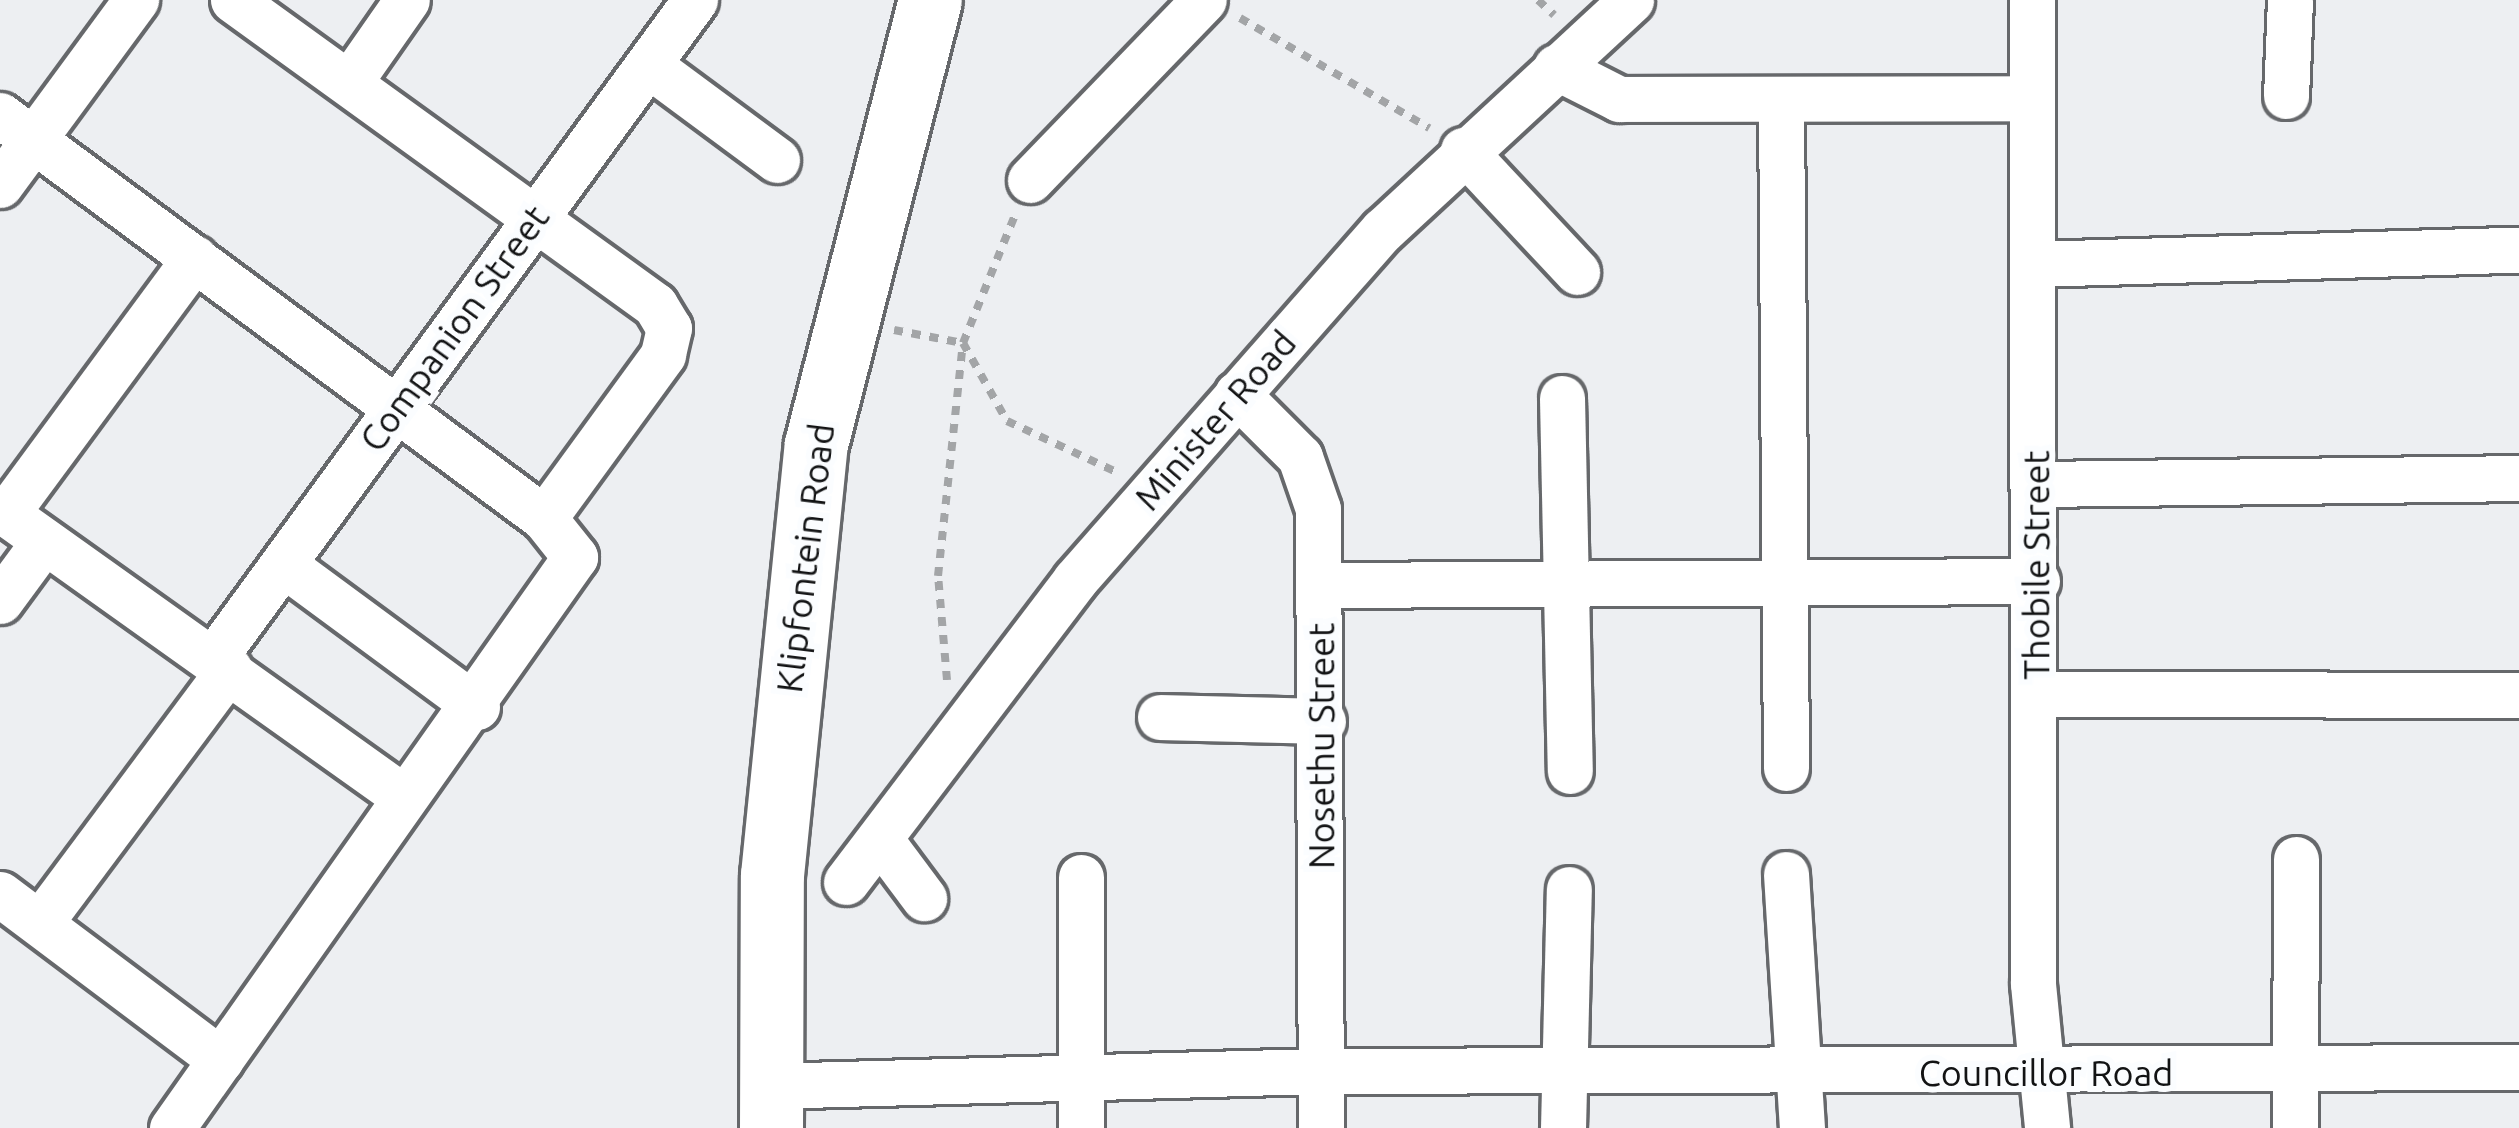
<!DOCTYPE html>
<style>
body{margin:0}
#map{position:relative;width:2519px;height:1128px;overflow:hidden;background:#edeff2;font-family:Ubuntu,sans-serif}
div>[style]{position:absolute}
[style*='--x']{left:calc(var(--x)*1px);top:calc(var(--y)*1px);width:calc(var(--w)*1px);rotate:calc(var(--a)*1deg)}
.path>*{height:8px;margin-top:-4px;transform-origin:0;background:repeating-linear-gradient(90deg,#a3a5a7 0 9px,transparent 0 18px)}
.roads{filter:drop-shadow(3px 0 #66686b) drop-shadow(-3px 0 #66686b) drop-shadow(0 3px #66686b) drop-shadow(0 -3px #66686b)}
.street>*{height:45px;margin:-22.5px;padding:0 22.5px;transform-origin:22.5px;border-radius:22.5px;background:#fff}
.secondary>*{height:63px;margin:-31.5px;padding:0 31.5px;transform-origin:31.5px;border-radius:31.5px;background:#fff}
span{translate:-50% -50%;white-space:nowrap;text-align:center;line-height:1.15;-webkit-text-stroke:12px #fbfdff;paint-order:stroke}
.street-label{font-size:36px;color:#121314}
</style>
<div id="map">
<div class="path">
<i style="--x:1538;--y:0;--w:22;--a:43"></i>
<i style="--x:1240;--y:18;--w:219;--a:30.2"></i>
<i style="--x:894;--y:330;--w:70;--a:10.7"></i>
<i style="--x:963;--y:343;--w:90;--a:60.6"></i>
<i style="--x:1007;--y:421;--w:118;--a:25"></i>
<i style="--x:947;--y:680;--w:104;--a:-94.9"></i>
<i style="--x:938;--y:576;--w:234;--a:-83.9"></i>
<i style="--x:963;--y:343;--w:138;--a:-67.9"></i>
</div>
<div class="roads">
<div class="street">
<i style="--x:233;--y:0;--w:521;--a:35.86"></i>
<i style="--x:655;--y:305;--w:27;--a:59"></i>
<i style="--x:669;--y:328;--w:28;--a:103"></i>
<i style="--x:663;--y:355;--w:202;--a:126.1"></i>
<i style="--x:2032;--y:0;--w:984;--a:89.94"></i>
<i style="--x:2033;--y:984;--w:145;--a:84.4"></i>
<i style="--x:650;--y:66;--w:158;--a:36.5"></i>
<i style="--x:1556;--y:67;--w:71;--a:26.9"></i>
<i style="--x:1619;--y:99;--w:412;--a:-0.1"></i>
<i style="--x:349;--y:83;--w:101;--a:-55.1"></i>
<i style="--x:2286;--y:96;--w:96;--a:-87.6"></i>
<i style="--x:1781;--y:101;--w:667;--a:89.57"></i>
<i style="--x:0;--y:115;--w:677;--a:36.53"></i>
<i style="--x:544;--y:518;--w:50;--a:51.5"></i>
<i style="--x:575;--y:557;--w:699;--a:125.21"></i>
<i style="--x:1463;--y:150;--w:167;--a:46.9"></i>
<i style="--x:1030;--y:180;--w:250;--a:-46"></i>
<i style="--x:0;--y:185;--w:230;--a:-53.7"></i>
<i style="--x:2034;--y:264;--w:485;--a:-1.7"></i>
<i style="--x:1237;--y:394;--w:89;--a:45"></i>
<i style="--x:1300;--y:457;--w:55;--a:70.9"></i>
<i style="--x:1318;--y:509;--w:619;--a:89.72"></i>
<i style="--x:1562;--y:398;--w:373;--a:88.8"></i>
<i style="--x:2036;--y:484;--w:483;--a:-0.7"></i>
<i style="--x:0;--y:509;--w:493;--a:35.5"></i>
<i style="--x:6;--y:514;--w:318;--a:-53.6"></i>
<i style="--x:283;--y:564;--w:241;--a:36.4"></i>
<i style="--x:1321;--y:585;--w:716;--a:-0.32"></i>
<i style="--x:0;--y:601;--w:74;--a:-53.7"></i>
<i style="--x:214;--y:658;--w:815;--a:-53.83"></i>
<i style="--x:2036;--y:694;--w:483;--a:0.1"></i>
<i style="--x:1160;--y:717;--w:163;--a:1.4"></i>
<i style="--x:880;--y:839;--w:74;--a:53.3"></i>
<i style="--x:1786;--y:874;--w:255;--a:86.4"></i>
<i style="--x:1081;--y:877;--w:251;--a:90"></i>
<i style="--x:846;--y:882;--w:379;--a:-52.8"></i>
<i style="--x:1075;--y:580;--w:466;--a:-48.7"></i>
<i style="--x:1383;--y:230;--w:338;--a:-42.8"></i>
<i style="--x:0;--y:894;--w:276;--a:36.9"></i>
<i style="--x:40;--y:923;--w:317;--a:-53.3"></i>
<i style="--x:767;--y:1086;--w:552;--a:-1.56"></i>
<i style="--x:1319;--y:1071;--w:1200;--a:-0.19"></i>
<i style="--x:1563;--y:1128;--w:239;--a:-88.6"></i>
<i style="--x:2295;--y:1128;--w:269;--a:-89.8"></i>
</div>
<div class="secondary">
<i style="--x:771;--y:1128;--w:253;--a:-89.8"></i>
<i style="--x:772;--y:875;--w:433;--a:-84.2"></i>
<i style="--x:816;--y:444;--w:458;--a:-75.6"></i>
</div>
</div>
<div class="street-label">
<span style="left:454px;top:328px;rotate:-54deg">Companion Street</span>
<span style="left:1215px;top:420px;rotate:-49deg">Minister Road</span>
<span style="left:805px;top:558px;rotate:-83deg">Klipfontein Road</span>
<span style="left:2036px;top:565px;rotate:-90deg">Thobile Street</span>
<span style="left:1321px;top:746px;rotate:-90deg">Nosethu Street</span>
<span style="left:2046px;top:1073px">Councillor Road</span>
</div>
</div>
